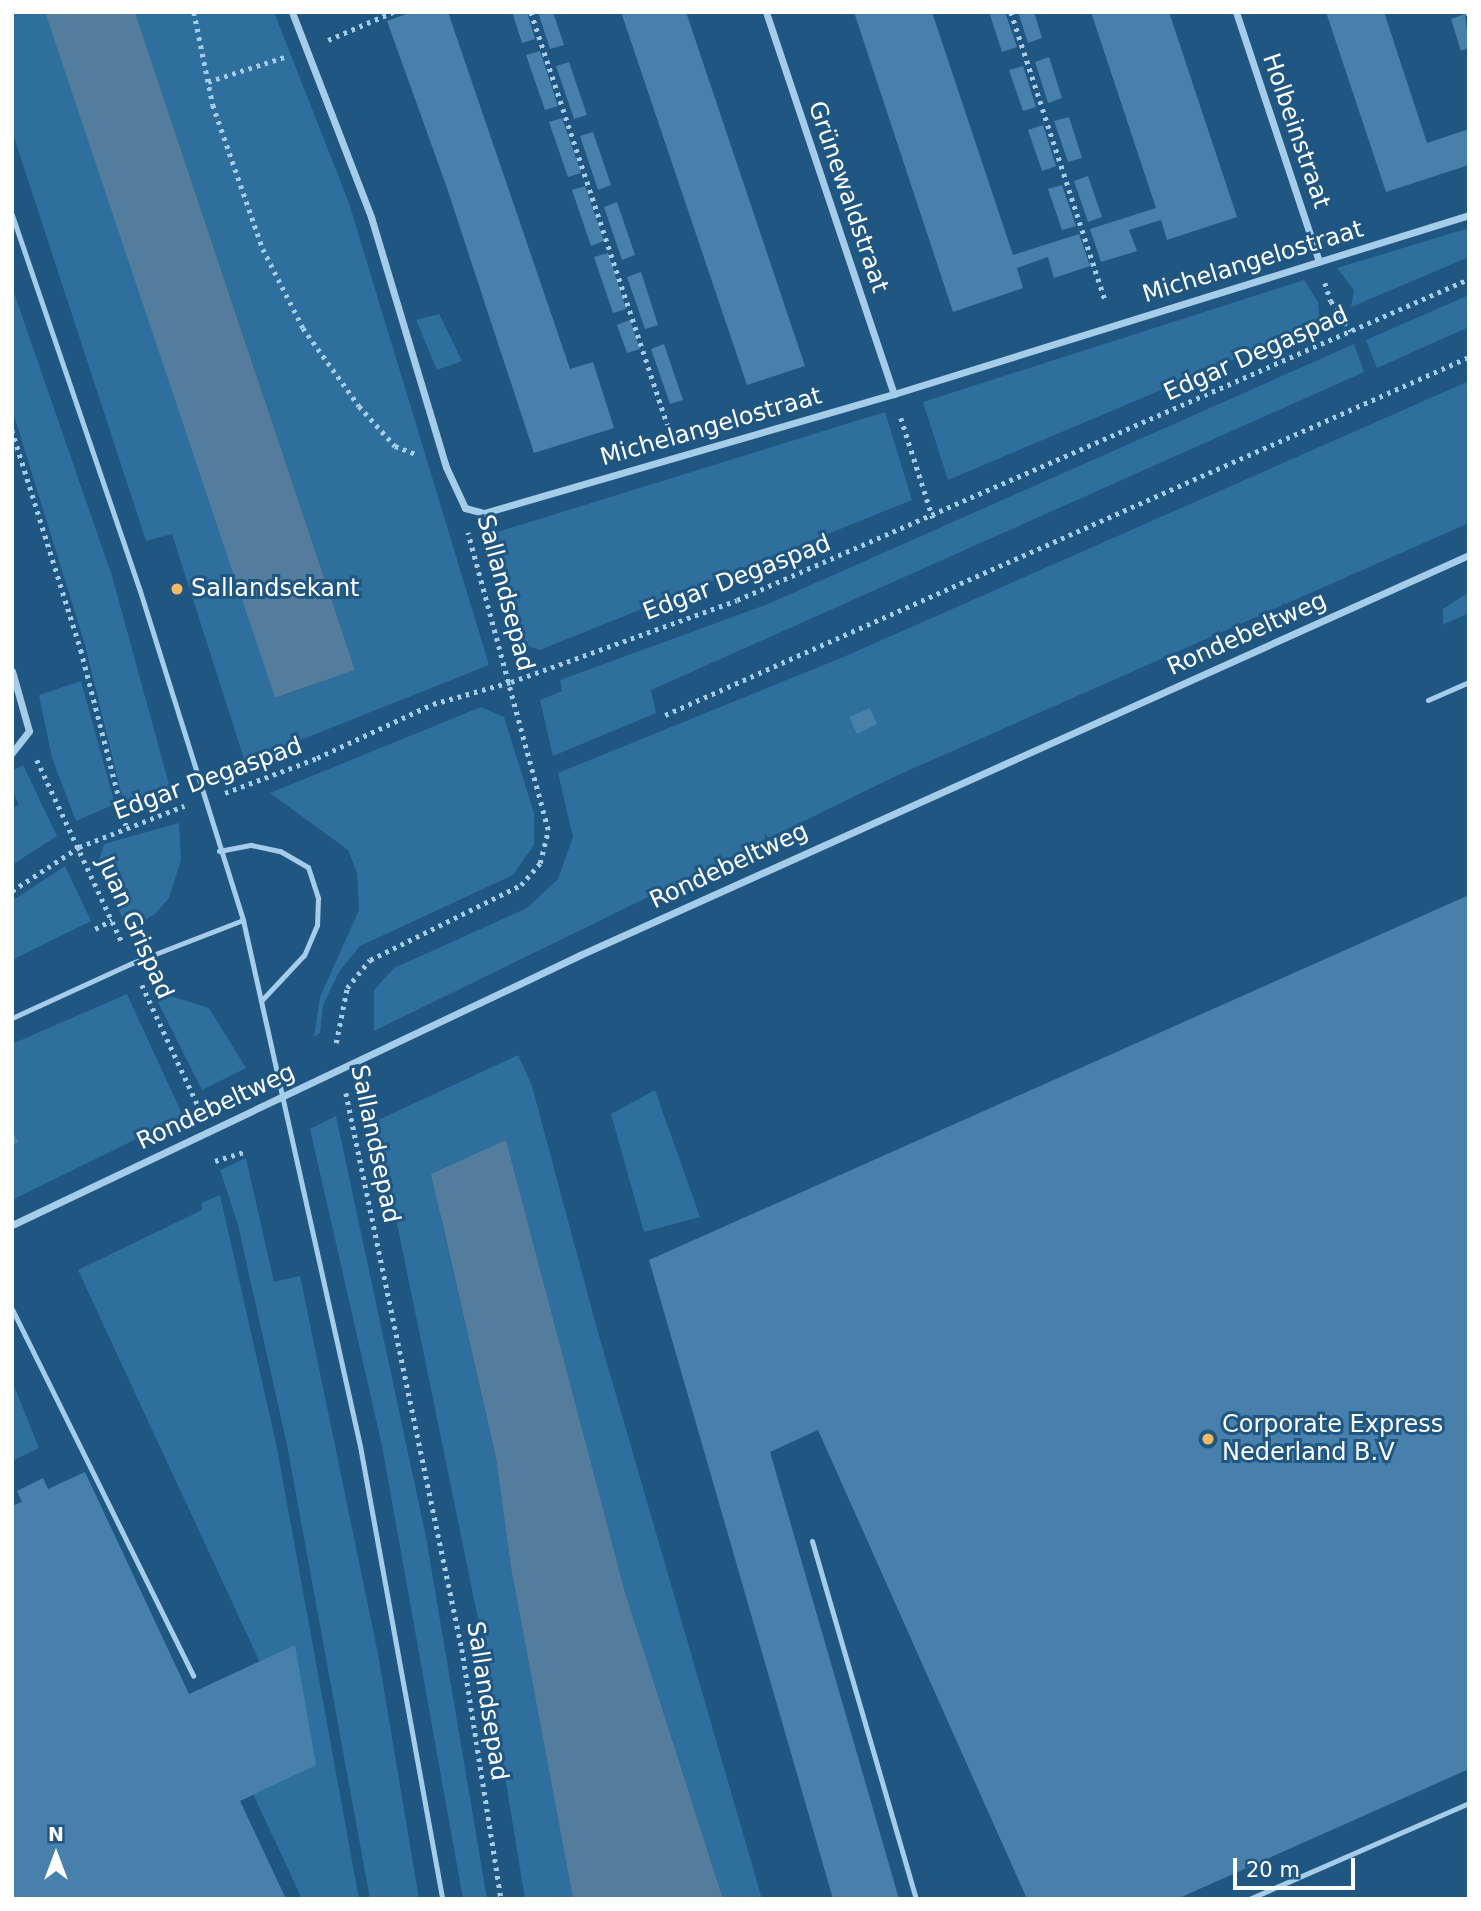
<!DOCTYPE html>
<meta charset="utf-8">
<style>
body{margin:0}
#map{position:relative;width:1481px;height:1911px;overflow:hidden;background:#1f5682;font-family:"DejaVu Sans",sans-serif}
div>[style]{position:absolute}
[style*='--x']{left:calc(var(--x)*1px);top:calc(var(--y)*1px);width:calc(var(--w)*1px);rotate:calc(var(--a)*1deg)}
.green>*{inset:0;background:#2e6f9e}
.water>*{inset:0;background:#547c9c}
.building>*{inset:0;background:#4780ab}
.path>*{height:4.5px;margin-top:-2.25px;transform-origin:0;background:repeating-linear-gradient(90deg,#a5cce9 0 3.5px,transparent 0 8.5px)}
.service>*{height:5px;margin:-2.5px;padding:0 2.5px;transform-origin:2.5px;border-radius:2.5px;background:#a5cce9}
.minor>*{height:7px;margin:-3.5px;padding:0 3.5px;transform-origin:3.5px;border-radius:3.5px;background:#a5cce9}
.dots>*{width:19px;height:19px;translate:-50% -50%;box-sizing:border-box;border:4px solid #1f5682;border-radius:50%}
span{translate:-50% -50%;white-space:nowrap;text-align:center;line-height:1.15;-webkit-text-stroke:6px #1f5682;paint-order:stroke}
.street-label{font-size:24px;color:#fff}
.poi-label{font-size:24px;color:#fff}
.left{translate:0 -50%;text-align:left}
.frame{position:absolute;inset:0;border:14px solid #fff;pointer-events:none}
.north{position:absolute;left:21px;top:1820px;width:70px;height:70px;-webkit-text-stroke:5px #1f5682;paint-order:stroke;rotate:0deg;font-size:19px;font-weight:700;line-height:28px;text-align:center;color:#fff}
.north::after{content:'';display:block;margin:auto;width:24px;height:32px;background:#fff;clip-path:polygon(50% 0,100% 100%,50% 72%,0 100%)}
.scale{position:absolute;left:1233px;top:1858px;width:122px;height:32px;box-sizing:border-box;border:4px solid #fff;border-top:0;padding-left:9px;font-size:21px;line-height:24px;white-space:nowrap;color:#fff;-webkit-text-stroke:5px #1f5682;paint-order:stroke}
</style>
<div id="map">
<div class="green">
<i style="clip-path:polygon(12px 12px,45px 12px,48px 19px,276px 698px,355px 670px,135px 12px,274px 12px,349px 203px,489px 665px,245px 762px,172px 534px,146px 541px,12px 131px)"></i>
<i style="clip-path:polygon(1469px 228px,1469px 257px,1351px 307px,1354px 290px,1337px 268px)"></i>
<i style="clip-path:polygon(1304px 280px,1318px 302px,1320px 323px,948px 480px,923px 402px)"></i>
<i style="clip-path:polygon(12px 287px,112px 576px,170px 788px,123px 801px,85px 645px,12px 409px)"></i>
<i style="clip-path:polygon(1469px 295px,1469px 327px,1377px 368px,1366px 340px)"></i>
<i style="clip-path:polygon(439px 314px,462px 361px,437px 370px,416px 320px)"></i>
<i style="clip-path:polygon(1354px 344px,1364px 372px,651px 690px,656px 713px,553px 756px,540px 700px,562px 691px,560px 680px,768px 604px)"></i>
<i style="clip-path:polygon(1469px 381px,1469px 523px,896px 776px,374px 1031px,374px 990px,394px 968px,527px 908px,558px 879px,573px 837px,558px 773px,841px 658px)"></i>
<i style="clip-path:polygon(885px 412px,912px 500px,540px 650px,525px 645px,494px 533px)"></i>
<i style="clip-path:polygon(1469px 592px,1469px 613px,1443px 625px,1443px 609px)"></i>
<i style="clip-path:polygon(81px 681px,115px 804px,76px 821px,52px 758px,39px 695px)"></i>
<i style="clip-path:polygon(481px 707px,504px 717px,534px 813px,534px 845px,513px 875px,360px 946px,339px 972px,323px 1005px,320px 1033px,314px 1037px,320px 997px,359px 910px,357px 873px,348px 850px,270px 793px)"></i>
<i style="clip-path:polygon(23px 765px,57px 836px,12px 865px,12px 808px,19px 805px,12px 790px,12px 771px)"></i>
<i style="clip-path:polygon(179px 823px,181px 860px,169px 898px,155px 914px,128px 930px,98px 864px,104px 844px)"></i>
<i style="clip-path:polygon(65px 866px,91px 921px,12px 960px,12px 901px)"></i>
<i style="clip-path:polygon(152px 990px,209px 1008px,246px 1068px,202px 1090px)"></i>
<i style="clip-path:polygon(127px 994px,183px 1116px,12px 1200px,12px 1044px)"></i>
<i style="clip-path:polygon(518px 1055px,532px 1086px,597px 1329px,762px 1899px,723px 1899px,625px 1592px,506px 1140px,440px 1215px,496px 1458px,511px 1568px,573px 1899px,525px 1899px,484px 1648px,376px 1121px)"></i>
<i style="clip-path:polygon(655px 1090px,700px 1217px,644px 1232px,611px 1114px)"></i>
<i style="clip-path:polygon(336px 1116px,426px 1537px,487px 1899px,463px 1899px,382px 1446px,310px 1129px)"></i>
<i style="clip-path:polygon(246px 1158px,274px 1282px,300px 1276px,378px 1654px,419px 1899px,370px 1899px,287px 1445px,238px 1225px,220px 1170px)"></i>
<i style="clip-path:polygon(220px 1195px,277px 1448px,359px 1899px,302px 1899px,247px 1781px,302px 1753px,78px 1270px,202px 1210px,201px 1203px)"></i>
<i style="clip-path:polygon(12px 1381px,39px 1448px,12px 1461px)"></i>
</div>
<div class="water">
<i style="clip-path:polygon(45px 12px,135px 12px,355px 670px,275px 698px)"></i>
<i style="clip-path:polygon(506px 1140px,625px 1592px,723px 1899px,573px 1899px,511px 1568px,496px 1458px,431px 1174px)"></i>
</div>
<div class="building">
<i style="clip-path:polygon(412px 12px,448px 12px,570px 369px,593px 362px,614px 428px,534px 453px,447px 188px,387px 21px)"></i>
<i style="clip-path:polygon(512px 12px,527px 12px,535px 39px,522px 43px)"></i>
<i style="clip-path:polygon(538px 12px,553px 12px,564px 45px,550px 49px)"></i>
<i style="clip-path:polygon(621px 12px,686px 12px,805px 366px,747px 385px)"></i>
<i style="clip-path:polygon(854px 12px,932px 12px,1013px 255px,1079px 234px,1090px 266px,1054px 278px,1048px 257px,1017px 268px,1023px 288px,953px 312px)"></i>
<i style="clip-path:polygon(989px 12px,1005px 12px,1017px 47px,1002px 52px)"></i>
<i style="clip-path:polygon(1018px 12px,1034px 12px,1042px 38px,1028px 43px)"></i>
<i style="clip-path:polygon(1091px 12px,1169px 12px,1237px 217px,1167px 240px,1161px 220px,1129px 230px,1137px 251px,1101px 262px,1090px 229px,1156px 208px)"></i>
<i style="clip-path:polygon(1326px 12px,1384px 12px,1427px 143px,1469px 129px,1469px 165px,1386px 192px)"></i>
<i style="clip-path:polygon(1465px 14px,1469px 48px,1461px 51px,1451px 19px)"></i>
<i style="clip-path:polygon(540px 51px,558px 106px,545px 110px,526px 55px)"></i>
<i style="clip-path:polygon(1049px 57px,1062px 98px,1048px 103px,1035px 62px)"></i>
<i style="clip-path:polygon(569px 62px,587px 115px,574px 119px,556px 66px)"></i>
<i style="clip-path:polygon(1023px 66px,1036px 107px,1023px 111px,1009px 70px)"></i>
<i style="clip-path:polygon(1069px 117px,1082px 158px,1068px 162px,1054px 121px)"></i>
<i style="clip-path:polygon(562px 118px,581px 173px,568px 177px,549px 122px)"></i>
<i style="clip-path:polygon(1043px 125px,1056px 166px,1042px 171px,1028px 130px)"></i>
<i style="clip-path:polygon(593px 132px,611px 185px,598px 190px,580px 136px)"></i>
<i style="clip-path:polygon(1088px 176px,1102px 217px,1088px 222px,1074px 181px)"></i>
<i style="clip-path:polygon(1062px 185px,1076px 226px,1062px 230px,1048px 189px)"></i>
<i style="clip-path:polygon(585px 186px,604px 241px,591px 246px,572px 190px)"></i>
<i style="clip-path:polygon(617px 202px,635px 255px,622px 260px,604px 207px)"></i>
<i style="clip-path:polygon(608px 253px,626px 309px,613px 313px,594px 257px)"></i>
<i style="clip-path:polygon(641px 272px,658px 325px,645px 329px,627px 277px)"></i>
<i style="clip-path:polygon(630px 320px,640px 349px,627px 353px,617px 325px)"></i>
<i style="clip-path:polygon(664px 344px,683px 400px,670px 404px,651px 349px)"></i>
<i style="clip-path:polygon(870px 708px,877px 724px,857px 734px,849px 717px)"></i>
<i style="clip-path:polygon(1469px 895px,1469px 1769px,1177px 1899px,1027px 1899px,818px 1430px,770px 1452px,899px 1899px,833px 1899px,649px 1260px)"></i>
<i style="clip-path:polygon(12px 1129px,18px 1142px,12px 1145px)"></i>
<i style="clip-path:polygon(85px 1472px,189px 1694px,295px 1645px,316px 1765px,240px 1801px,286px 1899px,12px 1899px,12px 1506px,22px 1502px,17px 1491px,43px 1478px,48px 1489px)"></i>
</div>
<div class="path">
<i style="--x:194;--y:12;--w:95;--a:78.5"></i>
<i style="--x:213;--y:105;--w:152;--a:70.9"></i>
<i style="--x:263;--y:249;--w:89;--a:63.1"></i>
<i style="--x:303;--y:328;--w:96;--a:54.3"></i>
<i style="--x:359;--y:406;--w:54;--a:48"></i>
<i style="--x:395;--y:446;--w:22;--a:21"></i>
<i style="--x:531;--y:12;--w:442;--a:71.7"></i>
<i style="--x:1011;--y:12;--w:302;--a:71.9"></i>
<i style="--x:1468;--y:12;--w:3;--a:72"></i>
<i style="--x:328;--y:40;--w:71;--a:-23.3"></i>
<i style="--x:208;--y:82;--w:80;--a:-18.2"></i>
<i style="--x:1325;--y:283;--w:19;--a:72"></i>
<i style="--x:1331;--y:301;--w:36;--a:56"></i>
<i style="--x:901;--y:418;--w:105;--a:72.3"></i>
<i style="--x:12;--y:430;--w:231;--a:72.6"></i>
<i style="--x:81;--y:650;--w:181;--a:75.6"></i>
<i style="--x:665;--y:715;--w:880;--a:-24"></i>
<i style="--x:37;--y:760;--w:201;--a:65"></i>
<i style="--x:225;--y:793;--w:98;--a:-20.8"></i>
<i style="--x:317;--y:758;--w:128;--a:-25"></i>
<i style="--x:433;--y:704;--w:81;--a:-15.8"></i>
<i style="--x:511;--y:682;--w:240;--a:-19.9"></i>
<i style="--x:737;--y:600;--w:799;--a:-23.68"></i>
<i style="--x:12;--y:891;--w:80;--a:-33.3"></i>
<i style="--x:79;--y:847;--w:113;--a:-21.3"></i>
<i style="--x:95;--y:929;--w:19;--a:-28"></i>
<i style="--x:142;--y:985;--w:138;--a:65.1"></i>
<i style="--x:336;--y:1043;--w:56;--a:-78.7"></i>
<i style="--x:347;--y:988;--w:36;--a:-51"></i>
<i style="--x:370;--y:960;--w:169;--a:-26.4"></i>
<i style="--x:521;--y:885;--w:29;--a:-49"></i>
<i style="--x:540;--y:863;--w:34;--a:-76"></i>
<i style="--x:548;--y:830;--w:308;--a:-105.1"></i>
<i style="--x:346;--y:1093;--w:568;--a:78.22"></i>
<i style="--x:462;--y:1649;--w:253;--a:81.1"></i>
<i style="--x:215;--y:1161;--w:30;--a:-17"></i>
</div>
<div class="service">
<i style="--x:12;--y:215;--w:397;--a:71.2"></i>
<i style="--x:140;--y:591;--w:345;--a:72.6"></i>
<i style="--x:243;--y:920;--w:539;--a:77.46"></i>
<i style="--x:360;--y:1446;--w:460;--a:79.7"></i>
<i style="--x:1428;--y:700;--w:45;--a:-23.7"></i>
<i style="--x:219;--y:851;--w:33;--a:-11"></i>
<i style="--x:251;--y:845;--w:30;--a:12"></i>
<i style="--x:280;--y:851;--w:32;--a:30"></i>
<i style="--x:308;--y:867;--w:33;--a:72"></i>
<i style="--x:318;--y:898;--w:27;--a:92"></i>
<i style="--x:317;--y:925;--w:33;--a:113"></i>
<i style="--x:304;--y:955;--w:63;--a:133.1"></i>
<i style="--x:12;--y:1018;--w:132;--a:-24.6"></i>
<i style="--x:132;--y:963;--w:119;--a:-21.2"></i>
<i style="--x:12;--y:1309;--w:409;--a:63.7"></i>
<i style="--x:812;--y:1541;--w:373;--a:73.8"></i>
<i style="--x:1249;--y:1899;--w:240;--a:-23.6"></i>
</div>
<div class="minor">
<i style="--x:292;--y:12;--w:220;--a:68.9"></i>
<i style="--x:371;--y:217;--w:261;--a:73.3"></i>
<i style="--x:446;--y:467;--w:45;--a:65.1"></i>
<i style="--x:465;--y:508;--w:20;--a:15"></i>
<i style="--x:484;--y:513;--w:427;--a:-16.2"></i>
<i style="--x:894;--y:394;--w:602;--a:-17.29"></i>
<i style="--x:766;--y:12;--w:403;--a:71.5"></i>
<i style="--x:1236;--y:12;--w:263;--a:71.6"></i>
<i style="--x:12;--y:671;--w:62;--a:74.2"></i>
<i style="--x:29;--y:731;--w:28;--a:128"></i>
<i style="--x:12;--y:1225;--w:629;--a:-25.42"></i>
<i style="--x:580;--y:955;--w:975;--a:-24.23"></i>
</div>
<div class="dots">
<i style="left:177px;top:589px;background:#f7ba64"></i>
<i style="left:1208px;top:1439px;background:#f7ba64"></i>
</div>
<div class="street-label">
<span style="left:1296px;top:131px;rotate:71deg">Holbeinstraat</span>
<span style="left:848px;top:197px;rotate:71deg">Grünewaldstraat</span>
<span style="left:1253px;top:262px;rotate:-17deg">Michelangelostraat</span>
<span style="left:1256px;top:354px;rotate:-24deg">Edgar Degaspad</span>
<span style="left:711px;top:427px;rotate:-16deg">Michelangelostraat</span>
<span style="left:737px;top:578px;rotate:-21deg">Edgar Degaspad</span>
<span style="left:505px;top:593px;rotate:75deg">Sallandsepad</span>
<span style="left:1247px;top:634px;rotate:-24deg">Rondebeltweg</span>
<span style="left:208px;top:779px;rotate:-20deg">Edgar Degaspad</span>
<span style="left:729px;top:866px;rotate:-25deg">Rondebeltweg</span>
<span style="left:135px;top:928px;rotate:66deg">Juan Grispad</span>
<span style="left:216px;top:1107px;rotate:-25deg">Rondebeltweg</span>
<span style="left:375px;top:1144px;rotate:78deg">Sallandsepad</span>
<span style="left:487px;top:1701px;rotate:81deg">Sallandsepad</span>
</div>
<div class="poi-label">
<span class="left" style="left:191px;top:589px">Sallandsekant</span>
<span class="left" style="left:1222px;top:1439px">Corporate Express<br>Nederland B.V</span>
</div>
<div class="frame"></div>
<div class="north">N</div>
<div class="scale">20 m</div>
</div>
